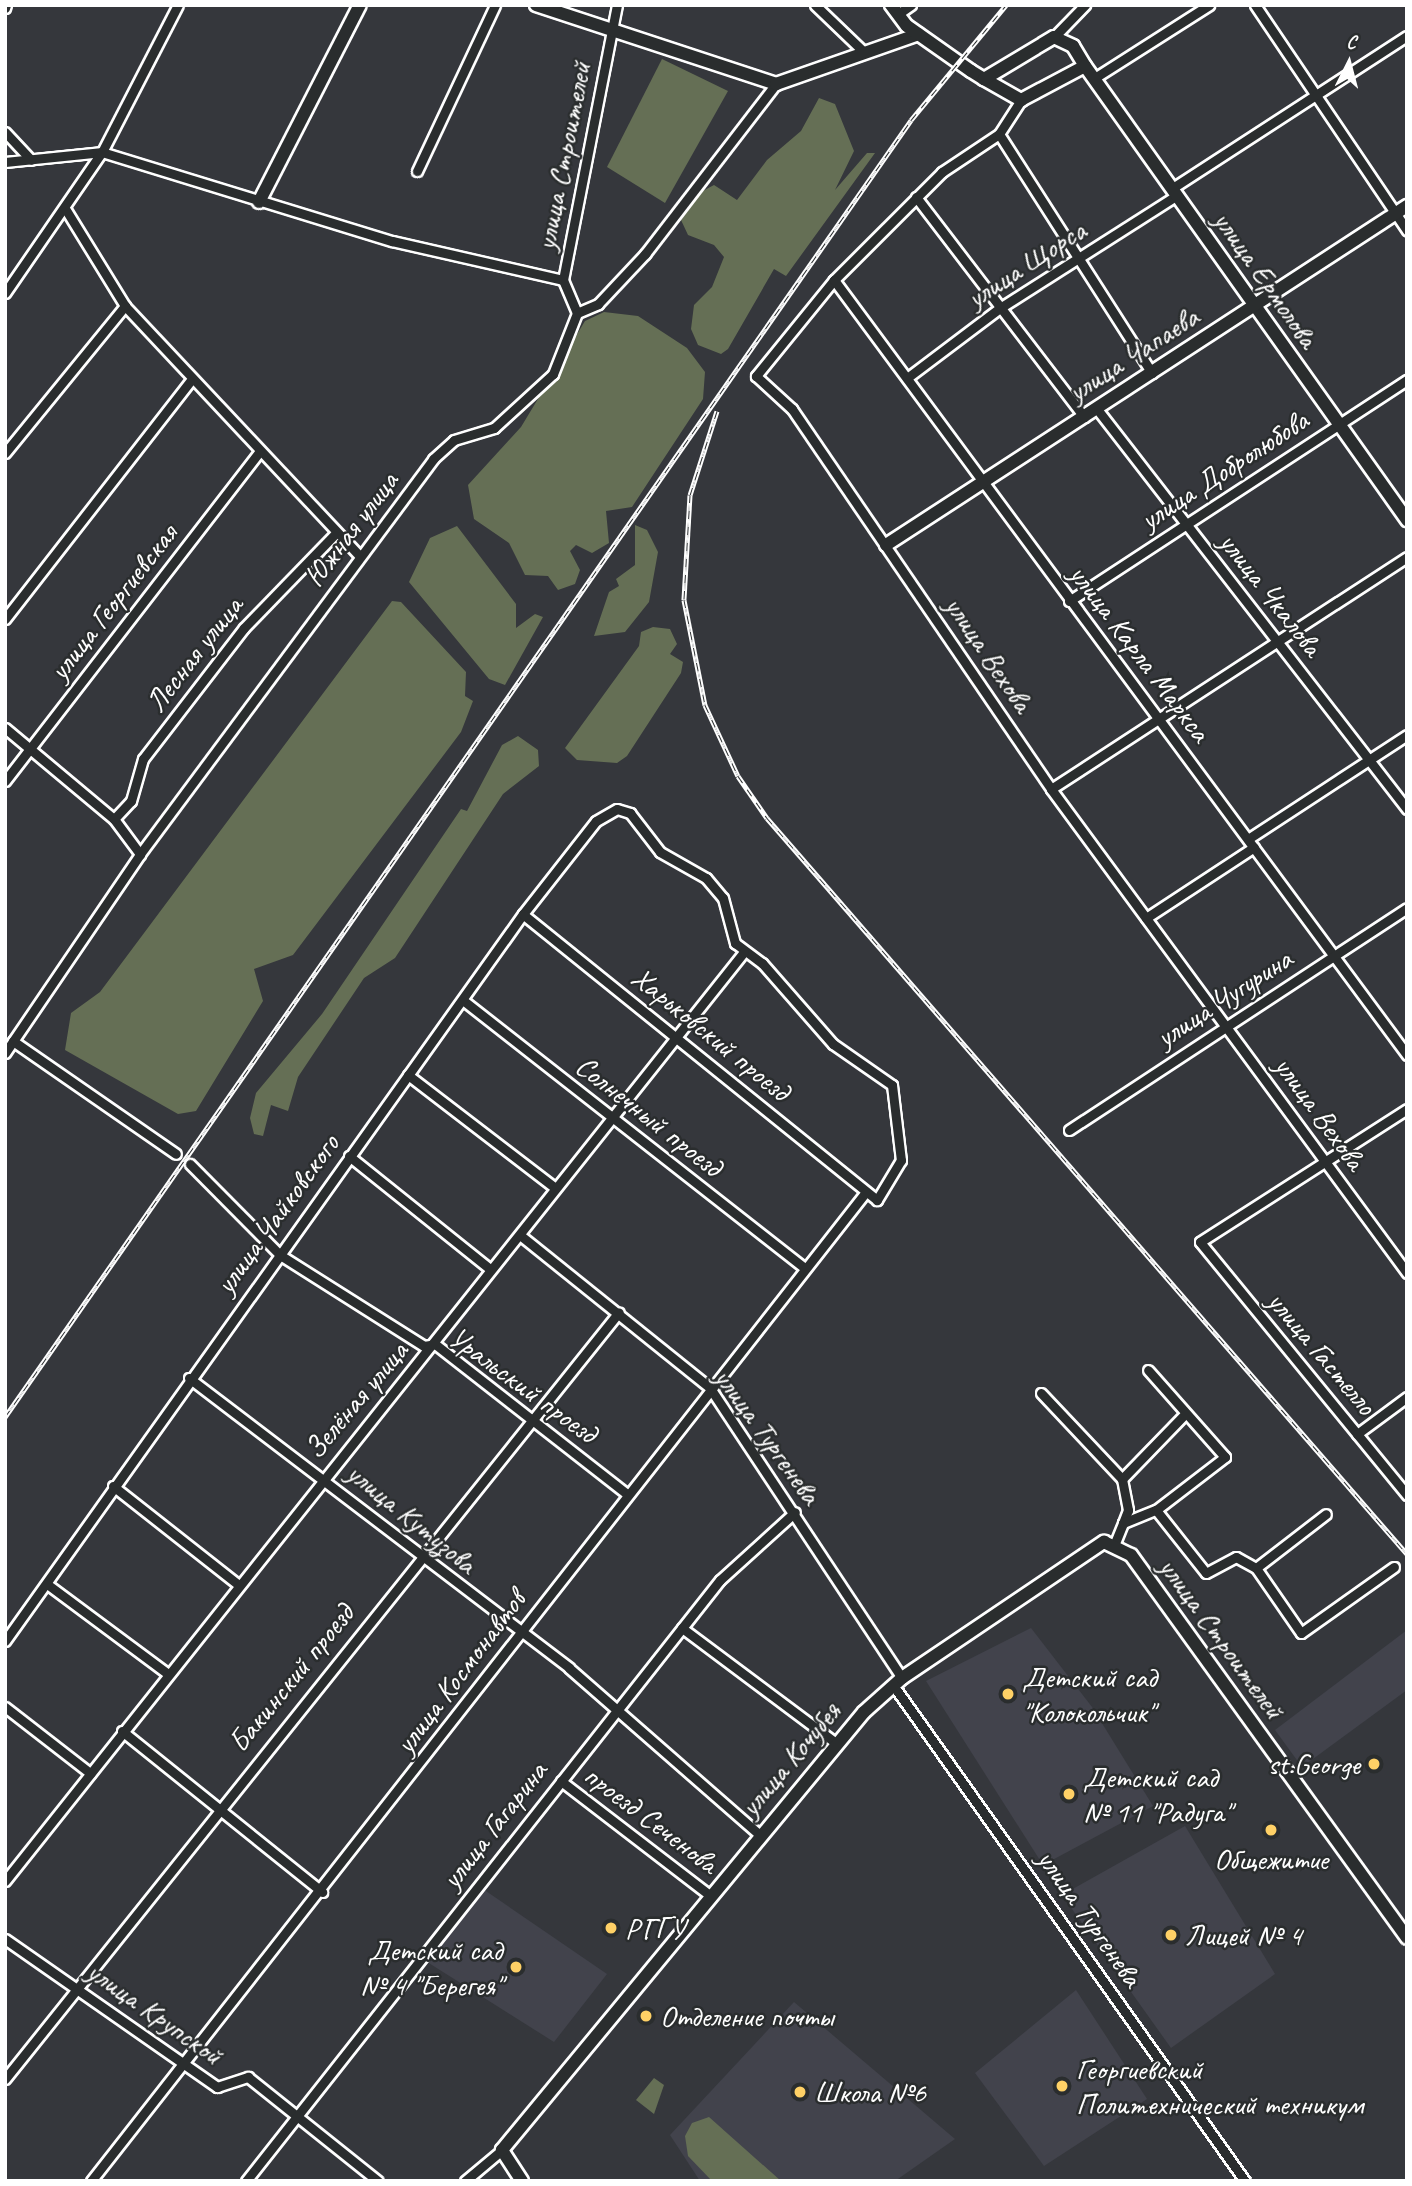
<!DOCTYPE html>
<meta charset="utf-8">
<style>
body{margin:0}
#map{position:relative;width:1412px;height:2186px;overflow:hidden;background:#35373c;font-family:Caveat,sans-serif}
div>[style]{position:absolute}
[style*='--x']{left:calc(var(--x)*1px);top:calc(var(--y)*1px);width:calc(var(--w)*1px);rotate:calc(var(--a)*1deg)}
.built>*{inset:0;background:#42434c}
.green>*{inset:0;background:#656f55}
.roads{filter:drop-shadow(2px 0 #fff) drop-shadow(-2px 0 #fff) drop-shadow(0 2px #fff) drop-shadow(0 -2px #fff)}
.street>*{height:9px;margin:-4.5px;padding:0 4.5px;transform-origin:4.5px;border-radius:4.5px;background:#2a2d2e}
.secondary>*{height:12px;margin:-6px;padding:0 6px;transform-origin:6px;border-radius:6px;background:#2a2d2e}
.rail>*{height:5px;margin-top:-2.5px;transform-origin:0;background:repeating-linear-gradient(90deg,#2a2d2e 0 8px,#fff 0 16px);box-sizing:border-box;border-block:2px solid #fff}
.dots>*{width:19px;height:19px;translate:-50% -50%;box-sizing:border-box;border:4px solid #2a2d2e;border-radius:50%}
span{translate:-50% -50%;white-space:nowrap;text-align:center;line-height:1.15;-webkit-text-stroke:5px #2a2d2e;paint-order:stroke}
.street-label{font-size:30px;color:#fff}
.poi-label{font-size:30px;color:#fff}
.left{translate:0 -50%;text-align:left}
.right{translate:-100% -50%;text-align:right}
.frame{position:absolute;inset:0;border:7px solid #fff;pointer-events:none}
.north{position:absolute;left:1314px;top:28px;width:70px;height:70px;-webkit-text-stroke:5px #2a2d2e;paint-order:stroke;rotate:6deg;font-size:19px;font-weight:700;line-height:28px;text-align:center;color:#fff}
.north::after{content:'';display:block;margin:auto;width:24px;height:32px;background:#fff;clip-path:polygon(50% 0,100% 100%,50% 72%,0 100%)}
</style>
<div id="map">
<div class="built">
<i style="clip-path:polygon(1031px 1628px,1092px 1707px,1153px 1806px,1043px 1865px,926px 1681px)"></i>
<i style="clip-path:polygon(1407px 1630px,1407px 1690px,1302px 1767px,1275px 1730px)"></i>
<i style="clip-path:polygon(1185px 1826px,1275px 1974px,1171px 2048px,1062px 1895px)"></i>
<i style="clip-path:polygon(483px 1889px,607px 1974px,554px 2042px,424px 1960px)"></i>
<i style="clip-path:polygon(1076px 1990px,1147px 2099px,1044px 2166px,975px 2073px)"></i>
<i style="clip-path:polygon(794px 2002px,955px 2139px,895px 2181px,700px 2181px,670px 2135px)"></i>
</div>
<div class="green">
<i style="clip-path:polygon(662px 59px,728px 91px,665px 203px,607px 167px)"></i>
<i style="clip-path:polygon(819px 98px,835px 104px,854px 151px,835px 190px,867px 153px,875px 153px,786px 276px,774px 269px,728px 349px,721px 354px,698px 345px,691px 329px,694px 305px,712px 287px,724px 257px,714px 245px,688px 235px,681px 220px,699px 193px,714px 185px,737px 200px,767px 160px,801px 131px)"></i>
<i style="clip-path:polygon(604px 312px,638px 316px,687px 348px,705px 372px,703px 399px,632px 507px,606px 511px,609px 543px,592px 553px,576px 545px,570px 551px,580px 570px,575px 584px,558px 590px,548px 576px,525px 575px,509px 543px,474px 519px,468px 485px,521px 427px,585px 321px)"></i>
<i style="clip-path:polygon(635px 525px,647px 530px,658px 552px,649px 602px,625px 632px,594px 636px,609px 592px,619px 586px,616px 579px,635px 565px)"></i>
<i style="clip-path:polygon(457px 526px,516px 604px,516px 628px,535px 614px,543px 617px,505px 685px,489px 679px,409px 582px,430px 538px)"></i>
<i style="clip-path:polygon(392px 601px,401px 602px,466px 672px,465px 696px,473px 701px,461px 732px,293px 955px,254px 969px,263px 1001px,196px 1111px,178px 1114px,65px 1050px,71px 1013px,100px 992px)"></i>
<i style="clip-path:polygon(653px 627px,670px 629px,677px 644px,670px 654px,683px 662px,681px 673px,627px 756px,617px 763px,577px 760px,565px 748px,639px 646px,641px 632px)"></i>
<i style="clip-path:polygon(518px 736px,538px 750px,539px 766px,503px 794px,395px 958px,364px 978px,298px 1077px,288px 1111px,271px 1105px,263px 1136px,254px 1134px,250px 1118px,256px 1093px,322px 1014px,461px 809px,467px 811px,502px 745px)"></i>
<i style="clip-path:polygon(654px 2078px,664px 2085px,654px 2114px,636px 2100px)"></i>
<i style="clip-path:polygon(709px 2117px,781px 2181px,712px 2181px,688px 2156px,685px 2136px,692px 2123px)"></i>
</div>
<div class="roads">
<div class="street">
<i style="--x:815;--y:5;--w:66;--a:43.8"></i>
<i style="--x:1255;--y:5;--w:272;--a:56"></i>
<i style="--x:5;--y:8;--w:3;--a:-72"></i>
<i style="--x:898;--y:14;--w:16;--a:-35"></i>
<i style="--x:1054;--y:37;--w:45;--a:-45.9"></i>
<i style="--x:1093;--y:79;--w:138;--a:-32.5"></i>
<i style="--x:1021;--y:100;--w:40;--a:122.9"></i>
<i style="--x:999;--y:134;--w:69;--a:146.3"></i>
<i style="--x:942;--y:172;--w:153;--a:135"></i>
<i style="--x:834;--y:280;--w:124;--a:129.1"></i>
<i style="--x:756;--y:376;--w:49;--a:42.5"></i>
<i style="--x:792;--y:409;--w:460;--a:55.7"></i>
<i style="--x:1051;--y:789;--w:601;--a:53.66"></i>
<i style="--x:5;--y:132;--w:38;--a:47"></i>
<i style="--x:999;--y:134;--w:284;--a:57.4"></i>
<i style="--x:5;--y:162;--w:98;--a:-5.9"></i>
<i style="--x:102;--y:152;--w:303;--a:17.1"></i>
<i style="--x:392;--y:241;--w:175;--a:12.8"></i>
<i style="--x:417;--y:171;--w:183;--a:-64.8"></i>
<i style="--x:1171;--y:189;--w:281;--a:-33"></i>
<i style="--x:916;--y:197;--w:277;--a:52.6"></i>
<i style="--x:66;--y:210;--w:113;--a:58.4"></i>
<i style="--x:125;--y:306;--w:343;--a:46.8"></i>
<i style="--x:834;--y:280;--w:964;--a:53.52"></i>
<i style="--x:5;--y:293;--w:171;--a:-55.5"></i>
<i style="--x:102;--y:152;--w:165;--a:-62.7"></i>
<i style="--x:577;--y:313;--w:36;--a:-113"></i>
<i style="--x:563;--y:280;--w:280;--a:-78.9"></i>
<i style="--x:907;--y:378;--w:116;--a:-37"></i>
<i style="--x:1000;--y:308;--w:209;--a:-32.5"></i>
<i style="--x:1097;--y:409;--w:506;--a:52.22"></i>
<i style="--x:5;--y:453;--w:190;--a:-50.8"></i>
<i style="--x:1069;--y:601;--w:404;--a:-33.2"></i>
<i style="--x:5;--y:619;--w:301;--a:-52.1"></i>
<i style="--x:5;--y:728;--w:142;--a:39.9"></i>
<i style="--x:114;--y:819;--w:44;--a:53.4"></i>
<i style="--x:5;--y:781;--w:416;--a:-52.3"></i>
<i style="--x:1051;--y:789;--w:425;--a:-33.1"></i>
<i style="--x:114;--y:819;--w:25;--a:-47"></i>
<i style="--x:131;--y:801;--w:44;--a:-74.1"></i>
<i style="--x:143;--y:759;--w:165;--a:-52.4"></i>
<i style="--x:244;--y:628;--w:132;--a:-45.9"></i>
<i style="--x:1248;--y:839;--w:190;--a:-33.2"></i>
<i style="--x:1146;--y:918;--w:129;--a:-33.3"></i>
<i style="--x:464;--y:1001;--w:432;--a:38.1"></i>
<i style="--x:13;--y:1041;--w:198;--a:34.7"></i>
<i style="--x:5;--y:1053;--w:240;--a:-55.8"></i>
<i style="--x:140;--y:854;--w:492;--a:-53.4"></i>
<i style="--x:433;--y:459;--w:28;--a:-42"></i>
<i style="--x:454;--y:440;--w:42;--a:-16.7"></i>
<i style="--x:494;--y:428;--w:80;--a:-42.5"></i>
<i style="--x:553;--y:374;--w:66;--a:-68.5"></i>
<i style="--x:577;--y:313;--w:23;--a:-23"></i>
<i style="--x:598;--y:304;--w:69;--a:-46.8"></i>
<i style="--x:645;--y:254;--w:215;--a:-52.4"></i>
<i style="--x:408;--y:1075;--w:185;--a:37.5"></i>
<i style="--x:1407;--y:1109;--w:246;--a:147.3"></i>
<i style="--x:1200;--y:1242;--w:327;--a:50.7"></i>
<i style="--x:1069;--y:1130;--w:404;--a:-33.3"></i>
<i style="--x:349;--y:1156;--w:181;--a:38.7"></i>
<i style="--x:190;--y:1164;--w:128;--a:45.3"></i>
<i style="--x:280;--y:1255;--w:170;--a:32.3"></i>
<i style="--x:424;--y:1346;--w:11;--a:-10"></i>
<i style="--x:435;--y:1344;--w:244;--a:38"></i>
<i style="--x:520;--y:1235;--w:244;--a:38.8"></i>
<i style="--x:710;--y:1388;--w:348;--a:56.5"></i>
<i style="--x:189;--y:1378;--w:478;--a:37.3"></i>
<i style="--x:569;--y:1668;--w:255;--a:41.2"></i>
<i style="--x:1041;--y:1393;--w:118;--a:46.7"></i>
<i style="--x:1122;--y:1479;--w:32;--a:79"></i>
<i style="--x:1128;--y:1510;--w:14;--a:111"></i>
<i style="--x:1357;--y:1434;--w:62;--a:-36.5"></i>
<i style="--x:1122;--y:1479;--w:91;--a:-45.9"></i>
<i style="--x:113;--y:1486;--w:160;--a:38.2"></i>
<i style="--x:1156;--y:1510;--w:80;--a:51.6"></i>
<i style="--x:1206;--y:1573;--w:34;--a:-28"></i>
<i style="--x:1236;--y:1557;--w:23;--a:29"></i>
<i style="--x:1256;--y:1568;--w:88;--a:-37.6"></i>
<i style="--x:1115;--y:1543;--w:22;--a:-68"></i>
<i style="--x:1123;--y:1523;--w:35;--a:-22"></i>
<i style="--x:1156;--y:1510;--w:87;--a:-37.5"></i>
<i style="--x:1225;--y:1457;--w:116;--a:-131.5"></i>
<i style="--x:1256;--y:1568;--w:79;--a:55.3"></i>
<i style="--x:1301;--y:1633;--w:114;--a:-35.4"></i>
<i style="--x:47;--y:1584;--w:151;--a:36.6"></i>
<i style="--x:682;--y:1628;--w:194;--a:36.8"></i>
<i style="--x:5;--y:1641;--w:893;--a:-54.53"></i>
<i style="--x:523;--y:914;--w:118;--a:-51.9"></i>
<i style="--x:596;--y:821;--w:24;--a:-30"></i>
<i style="--x:617;--y:809;--w:14;--a:17"></i>
<i style="--x:630;--y:813;--w:49;--a:52.4"></i>
<i style="--x:660;--y:852;--w:53;--a:29.5"></i>
<i style="--x:706;--y:878;--w:26;--a:50"></i>
<i style="--x:723;--y:898;--w:47;--a:75.1"></i>
<i style="--x:735;--y:943;--w:34;--a:37"></i>
<i style="--x:762;--y:963;--w:108;--a:48.8"></i>
<i style="--x:833;--y:1044;--w:72;--a:34.8"></i>
<i style="--x:892;--y:1085;--w:76;--a:83.2"></i>
<i style="--x:901;--y:1160;--w:47;--a:121"></i>
<i style="--x:877;--y:1200;--w:455;--a:-141.1"></i>
<i style="--x:893;--y:1685;--w:608;--a:54.64"></i>
<i style="--x:5;--y:1707;--w:108;--a:37.8"></i>
<i style="--x:122;--y:1731;--w:257;--a:38.8"></i>
<i style="--x:561;--y:1781;--w:189;--a:37.5"></i>
<i style="--x:5;--y:1881;--w:1187;--a:-51.5"></i>
<i style="--x:5;--y:1939;--w:259;--a:34.9"></i>
<i style="--x:217;--y:2087;--w:33;--a:-18"></i>
<i style="--x:248;--y:2077;--w:166;--a:38.7"></i>
<i style="--x:5;--y:2079;--w:982;--a:-51.32"></i>
<i style="--x:91;--y:2181;--w:1256;--a:-51.92"></i>
<i style="--x:246;--y:2181;--w:765;--a:-51.74"></i>
<i style="--x:720;--y:1580;--w:101;--a:-42.2"></i>
<i style="--x:465;--y:2181;--w:48;--a:-40"></i>
</div>
<div class="secondary">
<i style="--x:536;--y:5;--w:253;--a:18.2"></i>
<i style="--x:776;--y:84;--w:151;--a:-19.3"></i>
<i style="--x:891;--y:5;--w:26;--a:53"></i>
<i style="--x:907;--y:26;--w:78;--a:35.1"></i>
<i style="--x:971;--y:71;--w:15;--a:32"></i>
<i style="--x:984;--y:79;--w:43;--a:29.6"></i>
<i style="--x:1021;--y:100;--w:72;--a:-28"></i>
<i style="--x:1085;--y:66;--w:23;--a:-121"></i>
<i style="--x:1073;--y:46;--w:21;--a:-155"></i>
<i style="--x:1054;--y:37;--w:82;--a:149"></i>
<i style="--x:1085;--y:66;--w:557;--a:54.65"></i>
<i style="--x:259;--y:202;--w:221;--a:-62.9"></i>
<i style="--x:886;--y:545;--w:622;--a:-33.05"></i>
<i style="--x:522;--y:2181;--w:37;--a:-123"></i>
<i style="--x:502;--y:2150;--w:568;--a:-50.43"></i>
<i style="--x:864;--y:1712;--w:51;--a:-41.8"></i>
<i style="--x:902;--y:1678;--w:244;--a:-34"></i>
<i style="--x:1104;--y:1542;--w:30;--a:26"></i>
<i style="--x:1131;--y:1555;--w:472;--a:54.2"></i>
</div>
</div>
<div class="rail">
<i style="--x:717;--y:411;--w:88;--a:107.8"></i>
<i style="--x:690;--y:495;--w:105;--a:93.3"></i>
<i style="--x:684;--y:600;--w:107;--a:78.7"></i>
<i style="--x:705;--y:705;--w:78;--a:65.1"></i>
<i style="--x:738;--y:776;--w:51;--a:55.4"></i>
<i style="--x:767;--y:818;--w:975;--a:48.99"></i>
<i style="--x:5;--y:1417;--w:1582;--a:-55.06"></i>
<i style="--x:911;--y:120;--w:149;--a:-50.4"></i>
</div>
<div class="dots">
<i style="left:1008px;top:1694px;background:#ffd166"></i>
<i style="left:1374px;top:1764px;background:#ffd166"></i>
<i style="left:1069px;top:1794px;background:#ffd166"></i>
<i style="left:1271px;top:1830px;background:#ffd166"></i>
<i style="left:611px;top:1928px;background:#ffd166"></i>
<i style="left:1171px;top:1935px;background:#ffd166"></i>
<i style="left:516px;top:1967px;background:#ffd166"></i>
<i style="left:646px;top:2016px;background:#ffd166"></i>
<i style="left:1062px;top:2086px;background:#ffd166"></i>
<i style="left:800px;top:2092px;background:#ffd166"></i>
</div>
<div class="street-label">
<span style="left:563px;top:156px;rotate:-79deg">улица Строителей</span>
<span style="left:1026px;top:264px;rotate:-33deg">улица Щорса</span>
<span style="left:1266px;top:279px;rotate:55deg">улица Ермолова</span>
<span style="left:1133px;top:354px;rotate:-33deg">улица Чапаева</span>
<span style="left:1224px;top:470px;rotate:-33deg">улица Добролюбова</span>
<span style="left:351px;top:529px;rotate:-53deg">Южная улица</span>
<span style="left:1271px;top:594px;rotate:52deg">улица Чкалова</span>
<span style="left:113px;top:602px;rotate:-52deg">улица Георгиевская</span>
<span style="left:1140px;top:653px;rotate:53deg">улица Карла Маркса</span>
<span style="left:194px;top:654px;rotate:-52deg">Лесная улица</span>
<span style="left:989px;top:654px;rotate:56deg">улица Вехова</span>
<span style="left:1224px;top:998px;rotate:-33deg">улица Чугурина</span>
<span style="left:711px;top:1034px;rotate:39deg">Харьковский проезд</span>
<span style="left:1320px;top:1113px;rotate:54deg">улица Вехова</span>
<span style="left:649px;top:1116px;rotate:38deg">Солнечный проезд</span>
<span style="left:277px;top:1214px;rotate:-54deg">улица Чайковского</span>
<span style="left:1322px;top:1353px;rotate:50deg">улица Гастелло</span>
<span style="left:523px;top:1385px;rotate:36deg">Уральский проезд</span>
<span style="left:356px;top:1400px;rotate:-50deg">Зелёная улица</span>
<span style="left:768px;top:1436px;rotate:54deg">улица Тургенева</span>
<span style="left:412px;top:1518px;rotate:39deg">улица Кутузова</span>
<span style="left:1222px;top:1638px;rotate:54deg">улица Строителей</span>
<span style="left:460px;top:1672px;rotate:-53deg">улица Космонавтов</span>
<span style="left:291px;top:1678px;rotate:-51deg">Бакинский проезд</span>
<span style="left:790px;top:1759px;rotate:-50deg">улица Кочубея</span>
<span style="left:651px;top:1819px;rotate:37deg">проезд Сеченова</span>
<span style="left:494px;top:1825px;rotate:-52deg">улица Гагарина</span>
<span style="left:1090px;top:1918px;rotate:55deg">улица Тургенева</span>
<span style="left:155px;top:2013px;rotate:35deg">улица Крупской</span>
</div>
<div class="poi-label">
<span class="left" style="left:1022px;top:1694px">Детский сад<br>"Колокольчик"</span>
<span class="right" style="left:1360px;top:1764px">st.George</span>
<span class="left" style="left:1083px;top:1794px">Детский сад<br>№ 11 "Радуга"</span>
<span style="left:1271px;top:1859px">Общежитие</span>
<span class="left" style="left:625px;top:1928px">РГГУ</span>
<span class="left" style="left:1185px;top:1935px">Лицей № 4</span>
<span class="right" style="left:502px;top:1967px">Детский сад<br>№ 4 "Берегея"</span>
<span class="left" style="left:660px;top:2016px">Отделение почты</span>
<span class="left" style="left:1076px;top:2086px">Георгиевский<br>Политехнический техникум</span>
<span class="left" style="left:814px;top:2092px">Школа №6</span>
</div>
<div class="frame"></div>
<div class="north">С</div>
</div>
